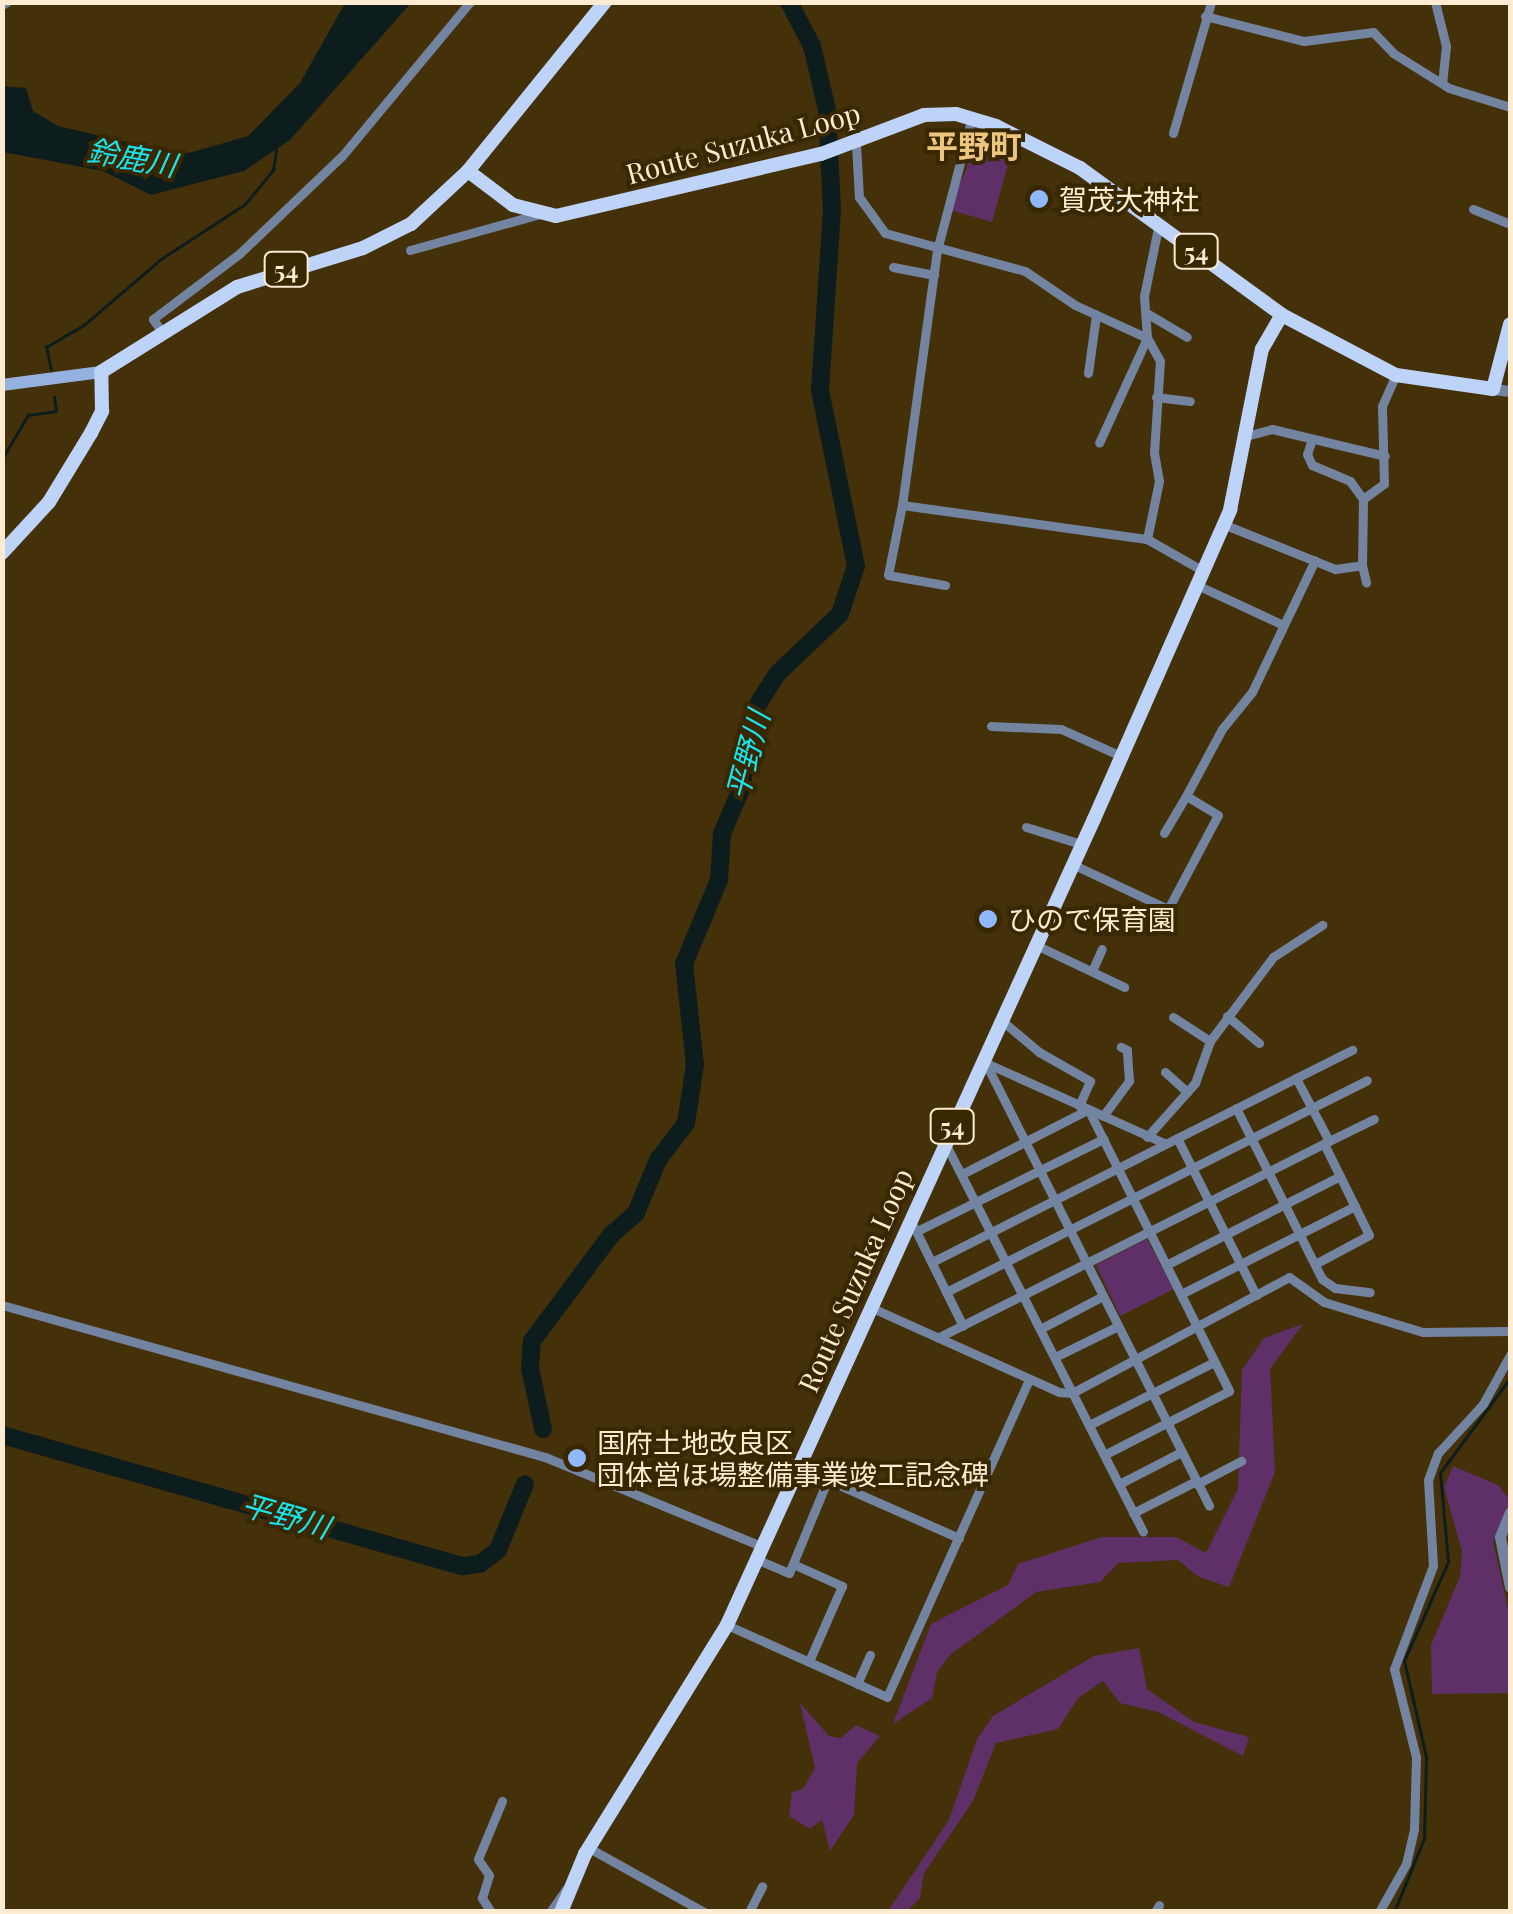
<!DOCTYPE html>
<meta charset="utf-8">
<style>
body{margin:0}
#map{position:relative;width:1513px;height:1914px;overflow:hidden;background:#44310a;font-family:"Playfair Display","Noto Sans JP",serif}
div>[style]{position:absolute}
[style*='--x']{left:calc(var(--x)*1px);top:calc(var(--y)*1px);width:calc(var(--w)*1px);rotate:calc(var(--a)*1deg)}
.green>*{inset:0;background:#5f3068}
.water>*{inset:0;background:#0d1d1e}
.stream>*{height:2.5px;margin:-1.25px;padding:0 1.25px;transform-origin:1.25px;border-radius:1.25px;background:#0d1d1e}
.river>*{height:18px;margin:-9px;padding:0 9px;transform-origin:9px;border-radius:9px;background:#0d1d1e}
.minor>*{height:9px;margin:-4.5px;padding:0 4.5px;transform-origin:4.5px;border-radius:4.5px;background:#7384a1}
.tertiary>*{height:11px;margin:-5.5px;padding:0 5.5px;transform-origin:5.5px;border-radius:5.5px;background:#7384a1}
.secondary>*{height:12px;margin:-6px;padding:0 6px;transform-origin:6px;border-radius:6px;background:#95b1df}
.primary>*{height:14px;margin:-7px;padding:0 7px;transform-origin:7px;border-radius:7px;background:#bdd3f7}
.dots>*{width:28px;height:28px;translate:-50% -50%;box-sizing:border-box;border:5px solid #392700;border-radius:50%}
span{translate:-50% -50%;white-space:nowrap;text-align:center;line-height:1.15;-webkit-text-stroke:8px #392700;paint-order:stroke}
.shield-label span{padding:2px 8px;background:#392700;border:2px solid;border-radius:8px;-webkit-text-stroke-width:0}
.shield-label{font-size:25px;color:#fdecd2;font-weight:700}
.street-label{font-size:28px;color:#fdecd2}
.poi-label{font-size:28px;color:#fdecd2}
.left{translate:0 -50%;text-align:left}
.water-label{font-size:30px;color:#1ae3ee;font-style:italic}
.quarter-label{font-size:32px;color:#ecc57f;font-weight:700}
.frame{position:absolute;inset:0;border:5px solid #fdecd2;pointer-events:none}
</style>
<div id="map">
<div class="green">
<i style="clip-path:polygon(974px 121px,1015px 139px,992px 222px,947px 209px,967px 168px)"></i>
<i style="clip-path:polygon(1147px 1239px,1174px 1289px,1120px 1316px,1096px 1265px)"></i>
<i style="clip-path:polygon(1303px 1324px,1270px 1369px,1275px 1472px,1229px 1587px,1199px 1577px,1178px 1560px,1118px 1563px,1100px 1582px,1036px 1592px,950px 1655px,937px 1672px,932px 1698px,893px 1724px,931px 1624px,1008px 1585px,1018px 1564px,1102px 1537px,1176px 1537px,1206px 1553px,1238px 1489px,1242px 1370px,1264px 1338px)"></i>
<i style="clip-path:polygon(1453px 1466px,1498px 1485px,1510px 1500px,1493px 1542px,1510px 1617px,1510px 1693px,1432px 1694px,1431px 1645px,1460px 1577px,1462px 1551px,1444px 1487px)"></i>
<i style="clip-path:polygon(1139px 1648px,1147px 1689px,1194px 1722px,1249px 1737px,1243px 1756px,1158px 1712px,1120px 1703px,1103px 1681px,1078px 1698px,1058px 1729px,996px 1743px,973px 1801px,924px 1873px,920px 1898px,907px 1911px,888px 1911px,949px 1820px,977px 1739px,993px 1716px,1094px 1656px)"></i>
<i style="clip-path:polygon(800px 1703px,829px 1736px,841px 1738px,856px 1725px,880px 1736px,857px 1763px,854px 1815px,830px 1851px,822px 1820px,810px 1829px,789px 1816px,792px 1792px,803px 1789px,815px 1768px)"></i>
</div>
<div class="water">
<i style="clip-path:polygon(345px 3px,411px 3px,290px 140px,244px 171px,151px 195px,103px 171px,3px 152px,3px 86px,26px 88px,33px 111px,58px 126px,130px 143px,189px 153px,248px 136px,300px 83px)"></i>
</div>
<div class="stream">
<i style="--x:51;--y:370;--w:24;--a:-102"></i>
<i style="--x:46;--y:347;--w:44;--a:-30.1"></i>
<i style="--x:84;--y:325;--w:101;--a:-40.6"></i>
<i style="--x:161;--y:259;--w:100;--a:-33.2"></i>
<i style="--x:245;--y:204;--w:44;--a:-50.5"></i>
<i style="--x:273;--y:170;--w:20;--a:-81"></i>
<i style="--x:2;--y:459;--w:51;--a:-59.4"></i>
<i style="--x:28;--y:415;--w:28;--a:-8"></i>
<i style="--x:56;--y:411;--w:14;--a:-98"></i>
<i style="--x:1394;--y:1912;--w:79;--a:-67.7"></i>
<i style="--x:1424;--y:1839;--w:82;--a:-88.6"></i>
<i style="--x:1426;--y:1757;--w:98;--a:-102.9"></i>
<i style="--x:1404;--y:1661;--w:108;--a:-66"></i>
<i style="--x:1448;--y:1562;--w:89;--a:-95.1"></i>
<i style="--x:1440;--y:1473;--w:118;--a:-53.6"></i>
</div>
<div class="river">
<i style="--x:543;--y:1429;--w:62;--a:-102"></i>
<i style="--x:530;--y:1368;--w:27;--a:-86"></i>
<i style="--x:532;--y:1341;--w:132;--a:-53.3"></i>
<i style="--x:611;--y:1235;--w:33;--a:-41"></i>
<i style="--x:636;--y:1213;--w:57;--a:-67.5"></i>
<i style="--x:658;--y:1160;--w:46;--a:-52.9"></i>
<i style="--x:686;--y:1123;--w:59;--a:-81.2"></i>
<i style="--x:695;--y:1065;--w:102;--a:-96.2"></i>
<i style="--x:684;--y:964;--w:91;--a:-67.4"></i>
<i style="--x:719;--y:880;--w:46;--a:-86.3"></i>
<i style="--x:722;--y:834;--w:49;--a:-67.1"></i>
<i style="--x:741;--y:789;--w:81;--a:-80.1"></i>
<i style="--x:755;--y:709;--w:41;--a:-57.8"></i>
<i style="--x:777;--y:674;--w:87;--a:-43.6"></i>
<i style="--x:840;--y:614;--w:51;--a:-71.6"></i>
<i style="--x:856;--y:566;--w:180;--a:-101.6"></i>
<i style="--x:820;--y:390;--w:181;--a:-86.2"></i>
<i style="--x:832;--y:209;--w:99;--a:-92.9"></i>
<i style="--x:827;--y:110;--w:66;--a:-103.2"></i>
<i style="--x:812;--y:46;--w:50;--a:-117.6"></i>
<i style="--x:2;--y:1435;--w:479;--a:15.9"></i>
<i style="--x:463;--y:1566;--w:17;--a:-7"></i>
<i style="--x:480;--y:1564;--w:23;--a:-38"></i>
<i style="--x:498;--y:1550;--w:71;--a:-67.8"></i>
</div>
<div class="minor">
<i style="--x:1435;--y:2;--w:45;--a:76"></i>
<i style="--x:1446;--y:46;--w:36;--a:96"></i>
<i style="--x:2;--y:5;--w:6;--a:-31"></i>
<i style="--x:1205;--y:16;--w:102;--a:14.2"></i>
<i style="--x:1304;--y:41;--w:70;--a:-7.4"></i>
<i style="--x:1373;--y:32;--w:29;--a:46"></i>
<i style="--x:1393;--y:53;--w:66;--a:32"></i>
<i style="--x:1449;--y:88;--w:64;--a:17.3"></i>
<i style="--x:972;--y:117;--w:138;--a:104.7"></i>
<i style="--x:937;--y:250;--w:257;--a:97.8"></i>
<i style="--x:902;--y:505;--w:247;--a:7.9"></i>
<i style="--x:1147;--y:539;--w:64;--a:29.7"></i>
<i style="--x:1173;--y:133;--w:136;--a:-73.8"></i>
<i style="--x:856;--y:144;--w:53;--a:86.8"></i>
<i style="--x:859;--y:197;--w:44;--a:54.2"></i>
<i style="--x:885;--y:233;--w:145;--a:15.2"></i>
<i style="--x:1025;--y:271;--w:60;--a:34.2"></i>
<i style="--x:1075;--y:305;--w:79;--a:24.6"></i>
<i style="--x:1147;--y:338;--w:115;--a:114.6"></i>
<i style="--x:1473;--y:209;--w:40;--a:22"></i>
<i style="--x:410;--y:250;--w:135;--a:-15.5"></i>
<i style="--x:893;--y:267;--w:42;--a:11"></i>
<i style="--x:1148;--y:314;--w:45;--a:30.5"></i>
<i style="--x:163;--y:333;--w:17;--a:-126"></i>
<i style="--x:153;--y:319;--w:108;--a:-37.1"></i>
<i style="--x:239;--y:254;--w:142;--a:-43.6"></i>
<i style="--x:342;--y:156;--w:200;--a:-50.3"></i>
<i style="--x:1088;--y:373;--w:59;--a:-82.1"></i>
<i style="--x:1156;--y:397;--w:34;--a:7"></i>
<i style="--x:1246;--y:436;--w:27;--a:-15"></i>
<i style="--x:1272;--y:429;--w:116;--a:13.4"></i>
<i style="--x:1312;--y:439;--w:16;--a:108"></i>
<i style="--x:1307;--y:454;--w:12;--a:66"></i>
<i style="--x:1312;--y:465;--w:41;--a:22.8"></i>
<i style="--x:1350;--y:481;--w:22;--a:54"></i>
<i style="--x:902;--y:505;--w:71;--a:101.3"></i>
<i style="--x:888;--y:575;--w:58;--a:10"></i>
<i style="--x:1223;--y:524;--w:121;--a:21.9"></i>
<i style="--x:1335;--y:569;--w:27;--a:-8"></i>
<i style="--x:1362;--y:565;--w:66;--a:-89.1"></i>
<i style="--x:1363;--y:499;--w:26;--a:-36"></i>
<i style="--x:1384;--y:484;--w:78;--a:-91.5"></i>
<i style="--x:1382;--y:406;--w:34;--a:-66"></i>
<i style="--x:1147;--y:539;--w:59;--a:-78.3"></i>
<i style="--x:1159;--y:481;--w:28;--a:-100"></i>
<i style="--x:1154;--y:453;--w:92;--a:-86.3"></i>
<i style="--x:1160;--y:361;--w:26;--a:-119"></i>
<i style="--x:1147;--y:338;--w:42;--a:-94.1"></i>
<i style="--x:1144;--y:296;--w:69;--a:-78.4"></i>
<i style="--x:1362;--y:565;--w:18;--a:77"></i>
<i style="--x:1197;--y:585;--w:95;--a:24.9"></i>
<i style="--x:991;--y:726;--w:70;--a:2.5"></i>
<i style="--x:1061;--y:729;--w:66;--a:24.2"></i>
<i style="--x:1026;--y:827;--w:58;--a:17.2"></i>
<i style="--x:1164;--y:833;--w:43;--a:-59.3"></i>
<i style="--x:1072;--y:864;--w:106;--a:25.1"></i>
<i style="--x:1168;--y:909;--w:106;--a:-62"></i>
<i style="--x:1218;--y:815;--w:37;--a:-149"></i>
<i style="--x:1186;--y:796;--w:76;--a:-61.8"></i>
<i style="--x:1222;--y:729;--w:48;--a:-51"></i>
<i style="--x:1252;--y:692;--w:146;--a:-64.5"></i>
<i style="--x:1034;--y:944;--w:100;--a:25.5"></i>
<i style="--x:1092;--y:971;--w:24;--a:-66"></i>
<i style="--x:1227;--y:1016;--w:42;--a:40.2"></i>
<i style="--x:1173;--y:1017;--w:44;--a:33"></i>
<i style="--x:1000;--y:1019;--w:51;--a:40.2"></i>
<i style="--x:1039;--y:1052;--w:59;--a:29.6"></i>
<i style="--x:1090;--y:1081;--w:27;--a:114"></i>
<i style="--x:985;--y:1062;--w:497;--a:63.2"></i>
<i style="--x:986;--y:1063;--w:197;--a:24.2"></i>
<i style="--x:1165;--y:1072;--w:30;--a:42"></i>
<i style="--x:1296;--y:1078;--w:63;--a:-26.6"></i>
<i style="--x:1236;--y:1108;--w:191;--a:63.3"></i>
<i style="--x:1322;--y:1279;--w:16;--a:35"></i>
<i style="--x:1335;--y:1288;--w:35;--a:7"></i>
<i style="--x:1089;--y:1111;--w:313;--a:63.4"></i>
<i style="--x:1229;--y:1391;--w:140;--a:152.9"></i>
<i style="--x:1103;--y:1116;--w:44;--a:-53.4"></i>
<i style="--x:1129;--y:1081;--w:31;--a:-94"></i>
<i style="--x:1127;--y:1050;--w:7;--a:-153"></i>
<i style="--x:1147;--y:1137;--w:72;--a:-48.4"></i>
<i style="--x:1195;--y:1083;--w:45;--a:-70.3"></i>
<i style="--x:1210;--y:1041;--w:105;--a:-53.1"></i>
<i style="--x:1273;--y:957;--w:59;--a:-33.1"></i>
<i style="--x:1177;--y:1138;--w:176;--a:63.3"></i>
<i style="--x:1329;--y:1141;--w:50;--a:-26.1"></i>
<i style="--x:945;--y:1143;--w:436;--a:63"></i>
<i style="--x:962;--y:1174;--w:140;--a:-27.1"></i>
<i style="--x:914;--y:1227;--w:110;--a:63.7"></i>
<i style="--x:917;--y:1231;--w:208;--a:-26.3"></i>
<i style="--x:932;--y:1262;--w:408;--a:-26.8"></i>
<i style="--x:1296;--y:1078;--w:71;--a:62.4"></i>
<i style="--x:1329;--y:1141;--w:438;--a:153.3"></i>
<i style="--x:1315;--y:1264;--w:61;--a:-28.2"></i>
<i style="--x:1369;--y:1235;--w:102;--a:-116.3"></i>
<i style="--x:1166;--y:1265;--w:195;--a:-27.1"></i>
<i style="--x:946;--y:1292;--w:471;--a:-26.7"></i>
<i style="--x:1181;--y:1294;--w:195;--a:-26.8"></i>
<i style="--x:2;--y:1305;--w:564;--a:15.64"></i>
<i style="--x:545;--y:1457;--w:234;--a:22.4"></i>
<i style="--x:870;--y:1307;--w:207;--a:24.2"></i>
<i style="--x:1059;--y:1392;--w:13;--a:4"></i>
<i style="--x:1072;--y:1393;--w:246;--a:-28.1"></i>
<i style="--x:1289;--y:1277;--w:43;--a:35.5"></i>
<i style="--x:1324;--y:1302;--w:103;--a:16.9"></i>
<i style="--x:1423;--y:1332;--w:87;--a:-0.7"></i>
<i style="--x:1040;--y:1329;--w:71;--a:-27.6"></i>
<i style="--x:1055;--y:1357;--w:70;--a:-26.2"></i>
<i style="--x:1089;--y:1425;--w:140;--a:-26.7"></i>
<i style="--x:798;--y:1467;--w:176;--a:23.8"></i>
<i style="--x:1119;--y:1484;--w:70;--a:-27.3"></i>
<i style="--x:1197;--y:1484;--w:50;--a:-27.6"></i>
<i style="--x:1133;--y:1513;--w:71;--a:-26.9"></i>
<i style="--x:756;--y:1559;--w:36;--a:23"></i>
<i style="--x:789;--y:1573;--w:102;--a:-67.5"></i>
<i style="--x:793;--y:1564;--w:54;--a:24.2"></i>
<i style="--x:842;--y:1586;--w:82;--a:113.7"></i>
<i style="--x:727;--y:1625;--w:175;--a:24.2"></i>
<i style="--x:887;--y:1697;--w:348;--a:-65.9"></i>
<i style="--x:857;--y:1684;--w:32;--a:-66"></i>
<i style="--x:589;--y:1848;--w:132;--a:29.1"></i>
<i style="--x:491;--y:1912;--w:17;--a:-123"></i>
<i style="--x:482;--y:1898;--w:24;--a:-73"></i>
<i style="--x:489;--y:1875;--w:19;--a:-125"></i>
<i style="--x:478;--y:1859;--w:63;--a:-67.5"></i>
<i style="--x:550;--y:1912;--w:28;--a:-55"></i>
<i style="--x:749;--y:1912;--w:29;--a:-63"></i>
<i style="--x:1155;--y:1912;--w:8;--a:-60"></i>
<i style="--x:1379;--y:1912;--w:55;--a:-60.6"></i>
<i style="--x:1406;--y:1864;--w:36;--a:-77"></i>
<i style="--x:1414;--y:1829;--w:72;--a:-88.4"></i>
<i style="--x:1416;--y:1757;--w:91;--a:-104"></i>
<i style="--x:1394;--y:1669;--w:110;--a:-69.3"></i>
<i style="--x:1433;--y:1566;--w:86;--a:-93.3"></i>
<i style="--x:1428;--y:1480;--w:29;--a:-70"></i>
<i style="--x:1438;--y:1453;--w:67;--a:-47.4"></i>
<i style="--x:1483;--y:1404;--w:56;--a:-61.1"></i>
</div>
<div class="tertiary">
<i style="--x:1493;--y:389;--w:17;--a:7"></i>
<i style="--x:1510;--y:1512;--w:27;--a:112"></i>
<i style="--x:1500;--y:1537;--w:51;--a:78.7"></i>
</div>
<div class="secondary">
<i style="--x:2;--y:385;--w:100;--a:-7.5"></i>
</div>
<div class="primary">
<i style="--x:468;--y:171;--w:56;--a:37.1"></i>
<i style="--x:513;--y:205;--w:44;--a:14.3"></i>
<i style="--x:556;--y:216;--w:272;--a:-13.2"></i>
<i style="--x:821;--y:154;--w:110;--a:-20.7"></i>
<i style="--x:924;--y:115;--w:32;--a:-2"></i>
<i style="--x:956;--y:114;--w:42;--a:16.7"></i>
<i style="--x:996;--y:126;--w:94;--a:26.6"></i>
<i style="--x:1080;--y:168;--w:250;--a:36"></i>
<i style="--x:1282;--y:315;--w:129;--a:27.8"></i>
<i style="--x:1396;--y:375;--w:98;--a:8.2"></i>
<i style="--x:1493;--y:389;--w:67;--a:-75.3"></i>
<i style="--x:2;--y:553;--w:69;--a:-47.3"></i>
<i style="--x:49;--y:502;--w:81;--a:-58.7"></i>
<i style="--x:91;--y:433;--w:25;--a:-63"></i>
<i style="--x:102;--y:411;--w:39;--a:-91"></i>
<i style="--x:101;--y:372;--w:160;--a:-32"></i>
<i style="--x:237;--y:287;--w:132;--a:-17.2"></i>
<i style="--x:363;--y:248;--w:54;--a:-26.6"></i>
<i style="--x:411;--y:224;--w:78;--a:-42.9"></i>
<i style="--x:468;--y:171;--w:218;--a:-51"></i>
<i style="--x:561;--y:1912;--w:63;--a:-67.5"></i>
<i style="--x:585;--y:1854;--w:269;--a:-58.2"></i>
<i style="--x:727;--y:1625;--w:886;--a:-65.52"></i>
<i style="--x:1094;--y:819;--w:338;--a:-66.2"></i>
<i style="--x:1230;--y:510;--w:164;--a:-78.8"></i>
<i style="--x:1262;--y:349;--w:39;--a:-60"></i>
</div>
<div class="dots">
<i style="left:1039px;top:199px;background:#90b8fd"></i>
<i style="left:988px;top:919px;background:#90b8fd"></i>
<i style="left:577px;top:1458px;background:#90b8fd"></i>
</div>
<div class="shield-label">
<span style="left:1196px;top:251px">54</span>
<span style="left:286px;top:269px">54</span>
<span style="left:952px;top:1126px">54</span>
</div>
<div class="street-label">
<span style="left:743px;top:143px;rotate:-15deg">Route Suzuka Loop</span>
<span style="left:855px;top:1280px;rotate:-66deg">Route Suzuka Loop</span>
</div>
<div class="poi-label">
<span class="left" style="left:1059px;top:199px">賀茂大神社</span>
<span class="left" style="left:1008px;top:919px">ひので保育園</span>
<span class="left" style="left:597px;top:1458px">国府土地改良区<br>団体営ほ場整備事業竣工記念碑</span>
</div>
<div class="water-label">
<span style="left:132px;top:157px;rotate:10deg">鈴鹿川</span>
<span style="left:747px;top:755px;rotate:-75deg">平野川</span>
<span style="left:286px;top:1515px;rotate:16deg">平野川</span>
</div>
<div class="quarter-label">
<span style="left:974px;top:145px">平野町</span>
</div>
<div class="frame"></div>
</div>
